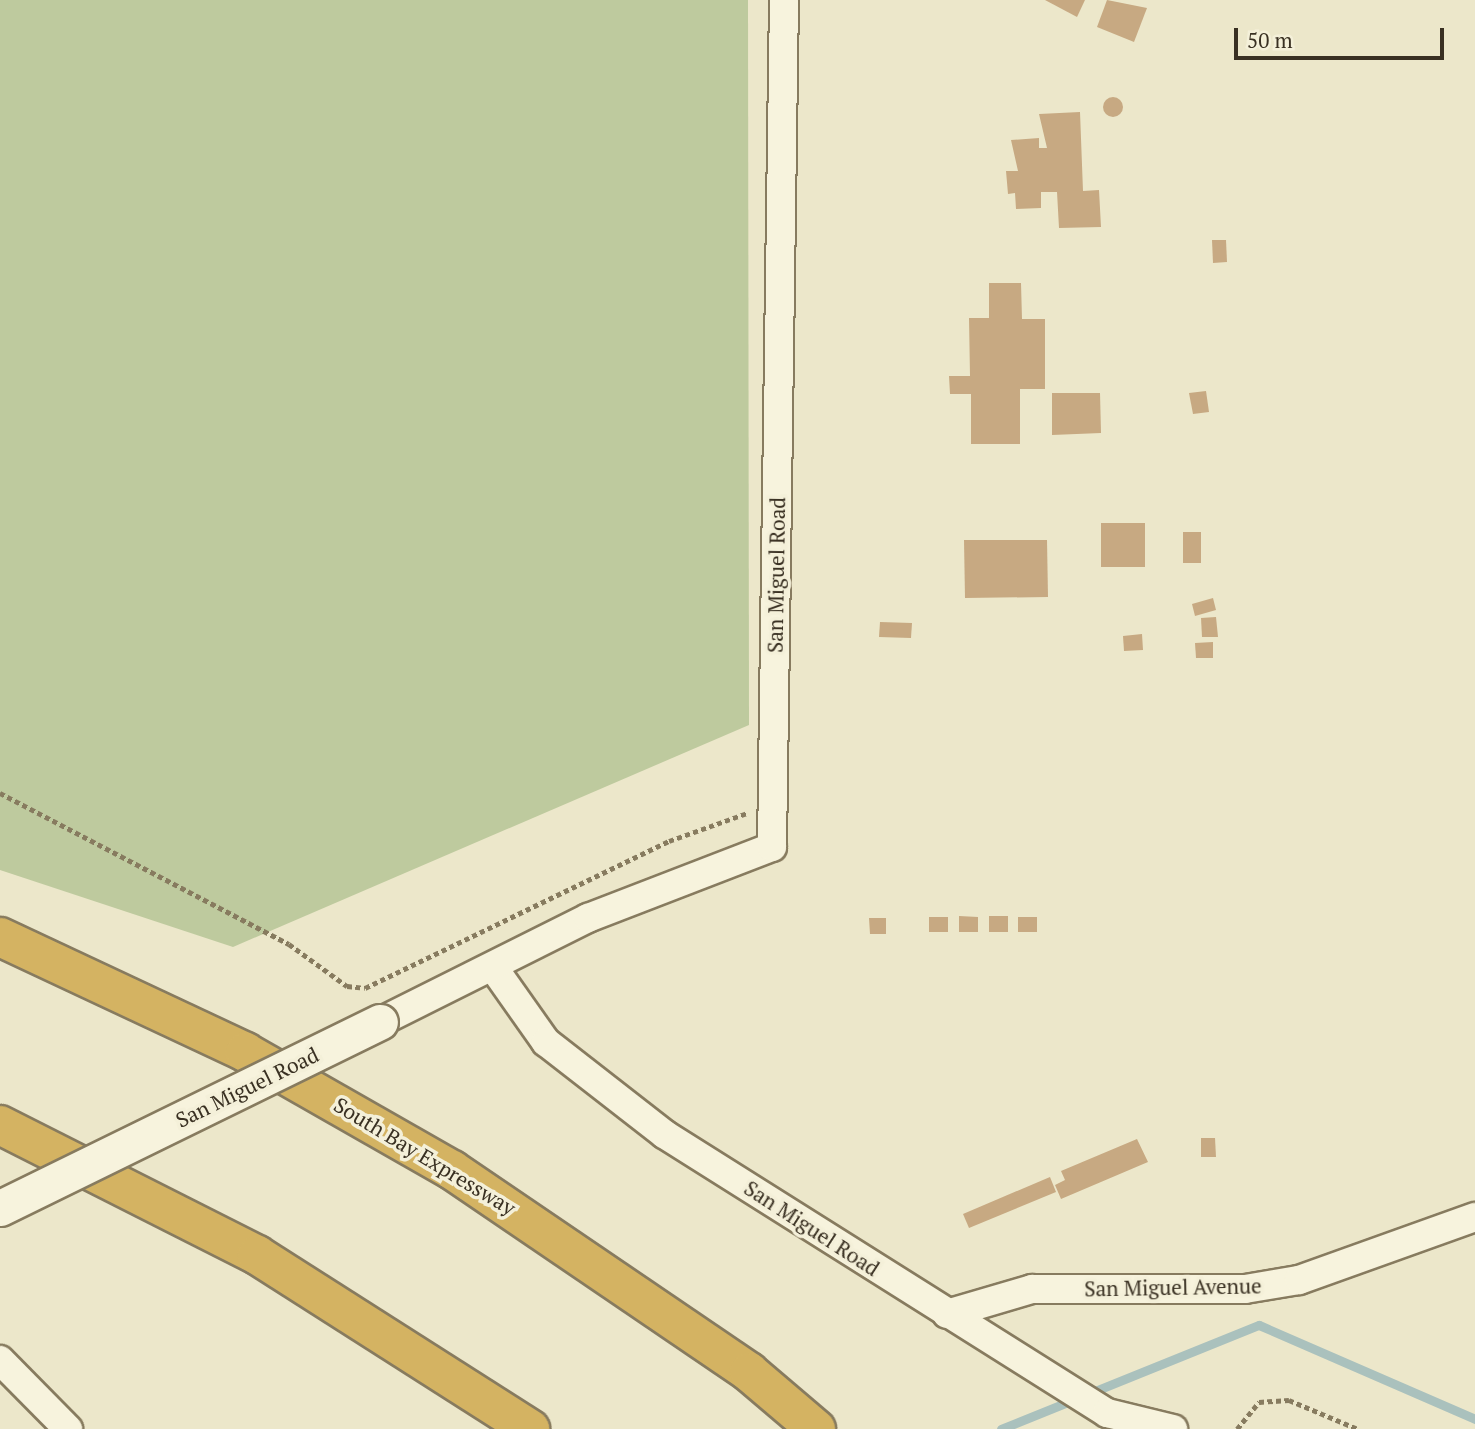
<!DOCTYPE html>
<style>
body{margin:0}
#map{position:relative;width:1475px;height:1429px;overflow:hidden;background:#ece7ca;font-family:"PT Serif",serif}
div>[style]{position:absolute}
[style*='--x']{left:calc(var(--x)*1px);top:calc(var(--y)*1px);width:calc(var(--w)*1px);rotate:calc(var(--a)*1deg)}
.green>*{inset:0;background:#beca9e}
.stream>*{height:9px;margin:-4.5px;padding:0 4.5px;transform-origin:4.5px;border-radius:4.5px;background:#aac1bd}
.building>*{inset:0;background:#c7a982}
.round{border-radius:50%}
.path>*{height:4.5px;margin-top:-2.25px;transform-origin:0;background:repeating-linear-gradient(90deg,#877b5f 0 5px,transparent 0 8.5px)}
.roads{filter:drop-shadow(2px 0 #877b5f) drop-shadow(-2px 0 #877b5f) drop-shadow(0 2px #877b5f) drop-shadow(0 -2px #877b5f)}
.minor>*{height:28px;margin:-14px;padding:0 14px;transform-origin:14px;border-radius:14px;background:#f7f3dd}
.motorway>*{height:38px;margin:-19px;padding:0 19px;transform-origin:19px;border-radius:19px;background:#d4b362}
.bridges{filter:drop-shadow(2px 0 #877b5f) drop-shadow(-2px 0 #877b5f) drop-shadow(0 2px #877b5f) drop-shadow(0 -2px #877b5f)}
.tertiary-bridge>*{height:35px;margin:-17.5px;padding:0 17.5px;transform-origin:17.5px;border-radius:17.5px;background:#f7f3dd}
span{translate:-50% -50%;white-space:nowrap;text-align:center;line-height:1.15;-webkit-text-stroke:7px #f4f0d9;paint-order:stroke}
.street-label{font-size:21px;color:#393022}
.scale{position:absolute;left:1234px;top:28px;width:210px;height:32px;box-sizing:border-box;border:4px solid #393022;border-top:0;padding-left:9px;font-size:21px;line-height:24px;white-space:nowrap;color:#393022;-webkit-text-stroke:5px #f4f0d9;paint-order:stroke}
</style>
<div id="map">
<div class="green">
<i style="clip-path:polygon(0 0,748px 0,749px 725px,233px 947px,0 870px)"></i>
</div>
<div class="stream">
<i style="--x:1001;--y:1429;--w:278;--a:-22"></i>
<i style="--x:1259;--y:1325;--w:236;--a:23.5"></i>
</div>
<div class="building">
<i style="clip-path:polygon(1045px 0,1085px 0,1077px 17px)"></i>
<i style="clip-path:polygon(1107px 0,1147px 8px,1134px 42px,1097px 27px)"></i>
<i class="round" style="left:1103px;top:97px;width:20px;height:20px"></i>
<i style="clip-path:polygon(1080px 112px,1083px 191px,1099px 190px,1101px 227px,1059px 228px,1057px 192px,1041px 192px,1041px 208px,1016px 209px,1015px 193px,1008px 194px,1006px 171px,1018px 171px,1011px 140px,1039px 138px,1039px 148px,1047px 148px,1039px 114px)"></i>
<i style="clip-path:polygon(1212px 240px,1226px 240px,1227px 262px,1213px 263px)"></i>
<i style="clip-path:polygon(989px 283px,1021px 283px,1022px 319px,1045px 319px,1045px 389px,1020px 389px,1020px 444px,971px 444px,971px 394px,950px 394px,949px 376px,970px 376px,969px 318px,989px 318px)"></i>
<i style="clip-path:polygon(1206px 391px,1209px 412px,1193px 414px,1189px 393px)"></i>
<i style="clip-path:polygon(1052px 393px,1100px 393px,1101px 433px,1052px 435px)"></i>
<i style="clip-path:polygon(1101px 523px,1145px 523px,1145px 567px,1101px 567px)"></i>
<i style="clip-path:polygon(1183px 532px,1201px 532px,1201px 563px,1183px 563px)"></i>
<i style="clip-path:polygon(964px 540px,1047px 540px,1048px 597px,965px 598px)"></i>
<i style="clip-path:polygon(1213px 598px,1216px 610px,1195px 616px,1192px 604px)"></i>
<i style="clip-path:polygon(1216px 617px,1218px 637px,1202px 637px,1201px 618px)"></i>
<i style="clip-path:polygon(880px 622px,912px 623px,911px 638px,879px 637px)"></i>
<i style="clip-path:polygon(1142px 634px,1143px 650px,1124px 651px,1123px 636px)"></i>
<i style="clip-path:polygon(1213px 642px,1213px 658px,1196px 658px,1195px 643px)"></i>
<i style="clip-path:polygon(959px 916px,978px 917px,978px 932px,959px 932px)"></i>
<i style="clip-path:polygon(989px 916px,1008px 916px,1008px 932px,989px 932px)"></i>
<i style="clip-path:polygon(929px 917px,948px 917px,948px 932px,929px 932px)"></i>
<i style="clip-path:polygon(1018px 917px,1037px 917px,1037px 932px,1018px 932px)"></i>
<i style="clip-path:polygon(869px 918px,886px 918px,886px 934px,870px 934px)"></i>
<i style="clip-path:polygon(1201px 1138px,1215px 1138px,1216px 1157px,1201px 1157px)"></i>
<i style="clip-path:polygon(1137px 1139px,1148px 1162px,1061px 1199px,1055px 1185px,1065px 1180px,1061px 1171px)"></i>
<i style="clip-path:polygon(1050px 1177px,1056px 1192px,969px 1228px,963px 1214px)"></i>
</div>
<div class="path">
<i style="--x:0;--y:793;--w:326;--a:27.6"></i>
<i style="--x:289;--y:944;--w:72;--a:35.9"></i>
<i style="--x:347;--y:986;--w:18;--a:6"></i>
<i style="--x:365;--y:988;--w:338;--a:-25.8"></i>
<i style="--x:669;--y:841;--w:83;--a:-19.7"></i>
<i style="--x:1237;--y:1429;--w:35;--a:-51"></i>
<i style="--x:1259;--y:1402;--w:30;--a:-4"></i>
<i style="--x:1289;--y:1400;--w:75;--a:22.8"></i>
</div>
<div class="roads">
<div class="minor">
<i style="--x:493;--y:967;--w:92;--a:54.8"></i>
<i style="--x:546;--y:1042;--w:150;--a:37.9"></i>
<i style="--x:664;--y:1134;--w:524;--a:32.2"></i>
<i style="--x:1107;--y:1413;--w:68;--a:13.6"></i>
<i style="--x:380;--y:1022;--w:233;--a:-26.6"></i>
<i style="--x:588;--y:918;--w:197;--a:-21.1"></i>
<i style="--x:772;--y:847;--w:847;--a:-89.19"></i>
<i style="--x:947;--y:1314;--w:89;--a:-16.4"></i>
<i style="--x:1032;--y:1289;--w:213;--a:0"></i>
<i style="--x:1245;--y:1289;--w:55;--a:-9.5"></i>
<i style="--x:1299;--y:1280;--w:187;--a:-19.7"></i>
<i style="--x:0;--y:1360;--w:97;--a:45.4"></i>
</div>
<div class="motorway">
<i style="--x:0;--y:937;--w:271;--a:25.1"></i>
<i style="--x:245;--y:1052;--w:238;--a:29.7"></i>
<i style="--x:452;--y:1170;--w:359;--a:34.2"></i>
<i style="--x:749;--y:1372;--w:88;--a:40.4"></i>
<i style="--x:0;--y:1125;--w:288;--a:26.8"></i>
<i style="--x:257;--y:1255;--w:324;--a:32.5"></i>
</div>
</div>
<div class="bridges">
<div class="tertiary-bridge">
<i style="--x:0;--y:1208;--w:423;--a:-26.1"></i>
</div>
</div>
<div class="street-label">
<span style="left:776px;top:575px;rotate:-89deg">San Miguel Road</span>
<span style="left:247px;top:1087px;rotate:-26deg">San Miguel Road</span>
<span style="left:425px;top:1156px;rotate:31deg">South Bay Expressway</span>
<span style="left:812px;top:1228px;rotate:33deg">San Miguel Road</span>
<span style="left:1173px;top:1287px;rotate:-1deg">San Miguel Avenue</span>
</div>
<div class="scale">50 m</div>
</div>
